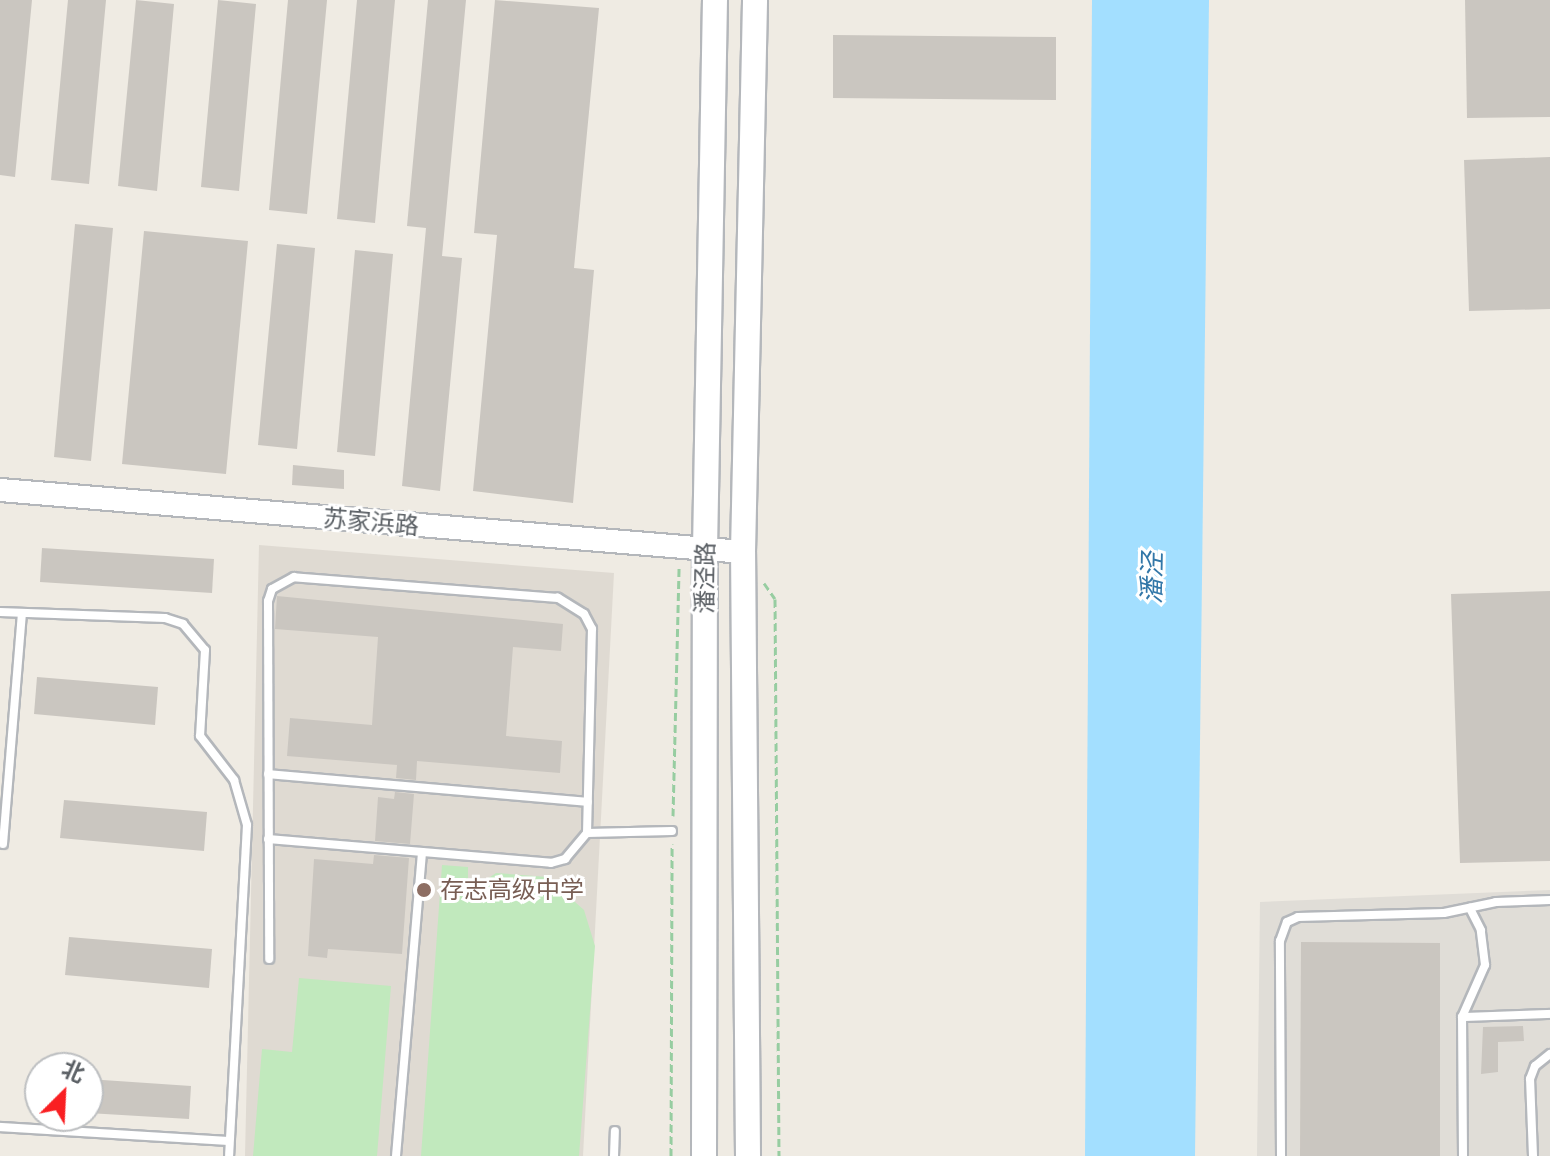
<!DOCTYPE html>
<meta charset="utf-8">
<style>
body{margin:0}
#map{position:relative;width:1550px;height:1156px;overflow:hidden;background:#efebe3;font-family:Figtree,"Noto Sans SC",sans-serif}
div>[style]{position:absolute}
[style*='--x']{left:calc(var(--x)*1px);top:calc(var(--y)*1px);width:calc(var(--w)*1px);rotate:calc(var(--a)*1deg)}
.industrial>*{inset:0;background:#e0ddd7}
.education>*{inset:0;background:#dfdad2}
.green>*{inset:0;background:#c1e9bd}
.water>*{inset:0;background:#a3dfff}
.building>*{inset:0;background:#cac6c0}
.path>*{height:3px;margin-top:-1.5px;transform-origin:0;background:repeating-linear-gradient(90deg,#97cda1 0 8px,transparent 0 12px)}
.roads{filter:drop-shadow(2px 0 #b4b7bb) drop-shadow(-2px 0 #b4b7bb) drop-shadow(0 2px #b4b7bb) drop-shadow(0 -2px #b4b7bb)}
.service>*{height:8px;margin:-4px;padding:0 4px;transform-origin:4px;border-radius:4px;background:#fff}
.tertiary>*{height:22px;margin:-11px;padding:0 11px;transform-origin:11px;border-radius:11px;background:#fff}
.secondary>*{height:24px;margin:-12px;padding:0 12px;transform-origin:12px;border-radius:12px;background:#fff}
.dots>*{width:22px;height:22px;translate:-50% -50%;box-sizing:border-box;border:4px solid #fff;border-radius:50%}
span{translate:-50% -50%;white-space:nowrap;text-align:center;line-height:1.15;-webkit-text-stroke:6px #fff;paint-order:stroke}
.street-label{font-size:24px;color:#5b6065}
.education-label{font-size:24px;color:#785e54}
.left{translate:0 -50%;text-align:left}
.water-label{font-size:26px;color:#3277a8;font-style:italic}
.north{position:absolute;left:24px;top:1052px;width:80px;height:80px;box-sizing:border-box;background:#fff;border:2px solid #bdbfc1;border-radius:50%;rotate:24deg;font-size:22px;font-weight:700;line-height:32px;text-align:center;color:#5b6065}
.north::after{content:'';display:block;margin:auto;width:28px;height:36px;background:#f91f22;clip-path:polygon(50% 0,100% 100%,50% 72%,0 100%)}
</style>
<div id="map">
<div class="industrial">
<i style="clip-path:polygon(1550px 890px,1550px 1156px,1257px 1156px,1260px 902px)"></i>
</div>
<div class="education">
<i style="clip-path:polygon(259px 545px,614px 573px,583px 1156px,245px 1156px)"></i>
</div>
<div class="green">
<i style="clip-path:polygon(442px 865px,468px 867px,468px 892px,496px 873px,547px 877px,584px 910px,595px 946px,579px 1156px,421px 1156px)"></i>
<i style="clip-path:polygon(299px 978px,391px 986px,377px 1156px,253px 1156px,262px 1049px,292px 1052px)"></i>
</div>
<div class="water">
<i style="clip-path:polygon(1092px 0,1209px 0,1195px 1156px,1085px 1156px)"></i>
</div>
<div class="building">
<i style="clip-path:polygon(0 0,32px 0,15px 177px,0 175px)"></i>
<i style="clip-path:polygon(68px 0,106px 0,89px 184px,51px 180px)"></i>
<i style="clip-path:polygon(136px 0,174px 4px,157px 191px,118px 186px)"></i>
<i style="clip-path:polygon(218px 0,256px 4px,239px 191px,201px 187px)"></i>
<i style="clip-path:polygon(288px 0,327px 0,307px 214px,269px 210px)"></i>
<i style="clip-path:polygon(357px 0,395px 0,375px 223px,337px 219px)"></i>
<i style="clip-path:polygon(428px 0,466px 0,442px 256px,462px 258px,440px 491px,402px 486px,426px 228px,407px 226px)"></i>
<i style="clip-path:polygon(495px 0,599px 8px,574px 268px,594px 270px,573px 503px,473px 491px,497px 235px,474px 233px)"></i>
<i style="clip-path:polygon(1465px 0,1550px 0,1550px 117px,1467px 118px)"></i>
<i style="clip-path:polygon(833px 35px,1056px 37px,1056px 100px,833px 98px)"></i>
<i style="clip-path:polygon(1550px 157px,1550px 309px,1469px 311px,1464px 160px)"></i>
<i style="clip-path:polygon(75px 224px,113px 228px,91px 461px,54px 457px)"></i>
<i style="clip-path:polygon(144px 231px,248px 241px,226px 474px,122px 464px)"></i>
<i style="clip-path:polygon(277px 244px,315px 248px,297px 449px,258px 445px)"></i>
<i style="clip-path:polygon(355px 250px,393px 254px,375px 456px,337px 452px)"></i>
<i style="clip-path:polygon(293px 465px,344px 470px,344px 489px,292px 485px)"></i>
<i style="clip-path:polygon(42px 548px,214px 559px,212px 593px,40px 582px)"></i>
<i style="clip-path:polygon(1550px 591px,1550px 861px,1460px 863px,1451px 594px)"></i>
<i style="clip-path:polygon(277px 596px,563px 624px,561px 651px,513px 647px,506px 736px,562px 741px,560px 773px,417px 761px,416px 780px,396px 778px,397px 765px,287px 756px,290px 718px,372px 725px,378px 637px,275px 629px)"></i>
<i style="clip-path:polygon(37px 677px,158px 687px,155px 725px,34px 714px)"></i>
<i style="clip-path:polygon(395px 792px,414px 794px,410px 844px,375px 841px,378px 797px,394px 799px)"></i>
<i style="clip-path:polygon(64px 800px,207px 812px,204px 851px,60px 838px)"></i>
<i style="clip-path:polygon(374px 855px,409px 858px,402px 954px,328px 949px,327px 958px,308px 956px,314px 859px,373px 864px)"></i>
<i style="clip-path:polygon(69px 937px,212px 949px,209px 988px,65px 975px)"></i>
<i style="clip-path:polygon(1301px 942px,1440px 943px,1440px 1156px,1300px 1156px)"></i>
<i style="clip-path:polygon(1523px 1026px,1524px 1041px,1498px 1042px,1498px 1072px,1481px 1074px,1483px 1027px)"></i>
<i style="clip-path:polygon(88px 1079px,191px 1086px,189px 1119px,88px 1113px)"></i>
</div>
<div class="path">
<i style="--x:764;--y:583;--w:19;--a:55"></i>
<i style="--x:775;--y:599;--w:557;--a:89.59"></i>
<i style="--x:673;--y:816;--w:248;--a:-88.6"></i>
<i style="--x:671;--y:1156;--w:312;--a:-89.8"></i>
</div>
<div class="roads">
<div class="service">
<i style="--x:0;--y:612;--w:165;--a:2.1"></i>
<i style="--x:165;--y:618;--w:19;--a:18"></i>
<i style="--x:183;--y:624;--w:34;--a:50"></i>
<i style="--x:205;--y:650;--w:86;--a:93.3"></i>
<i style="--x:200;--y:736;--w:56;--a:52.3"></i>
<i style="--x:234;--y:780;--w:47;--a:73.9"></i>
<i style="--x:247;--y:825;--w:331;--a:93.1"></i>
<i style="--x:268;--y:774;--w:321;--a:5"></i>
<i style="--x:587;--y:833;--w:85;--a:-1.3"></i>
<i style="--x:268;--y:839;--w:284;--a:4.8"></i>
<i style="--x:551;--y:863;--w:15;--a:-16"></i>
<i style="--x:565;--y:859;--w:34;--a:-50"></i>
<i style="--x:587;--y:833;--w:204;--a:-88.6"></i>
<i style="--x:592;--y:629;--w:17;--a:-118"></i>
<i style="--x:584;--y:614;--w:31;--a:-148"></i>
<i style="--x:558;--y:598;--w:265;--a:-175.5"></i>
<i style="--x:294;--y:577;--w:25;--a:151"></i>
<i style="--x:272;--y:589;--w:13;--a:108"></i>
<i style="--x:268;--y:601;--w:358;--a:89.8"></i>
<i style="--x:3;--y:844;--w:231;--a:-85.3"></i>
<i style="--x:1462;--y:1017;--w:57;--a:-66.1"></i>
<i style="--x:1485;--y:965;--w:35;--a:-97"></i>
<i style="--x:1481;--y:930;--w:25;--a:-117"></i>
<i style="--x:0;--y:1127;--w:229;--a:3.5"></i>
<i style="--x:396;--y:1156;--w:305;--a:-85.1"></i>
<i style="--x:614;--y:1156;--w:25;--a:-88"></i>
<i style="--x:1281;--y:1156;--w:215;--a:-90.3"></i>
<i style="--x:1280;--y:941;--w:20;--a:-70"></i>
<i style="--x:1287;--y:922;--w:12;--a:-24"></i>
<i style="--x:1298;--y:917;--w:146;--a:-1.6"></i>
<i style="--x:1444;--y:913;--w:53;--a:-11.9"></i>
<i style="--x:1496;--y:902;--w:54;--a:-2.1"></i>
<i style="--x:1463;--y:1156;--w:139;--a:-90.4"></i>
<i style="--x:1462;--y:1017;--w:88;--a:-2"></i>
<i style="--x:1533;--y:1156;--w:77;--a:-92.2"></i>
<i style="--x:1530;--y:1079;--w:14;--a:-69"></i>
<i style="--x:1535;--y:1066;--w:19;--a:-39"></i>
</div>
<div class="tertiary">
<i style="--x:0;--y:490;--w:746;--a:4.77"></i>
</div>
<div class="secondary">
<i style="--x:704;--y:1156;--w:606;--a:-89.91"></i>
<i style="--x:705;--y:550;--w:550;--a:-88.96"></i>
<i style="--x:748;--y:1156;--w:604;--a:-90.47"></i>
<i style="--x:743;--y:552;--w:552;--a:-88.75"></i>
</div>
</div>
<div class="dots">
<i style="left:424px;top:890px;background:#8d6e63"></i>
</div>
<div class="street-label">
<span style="left:371px;top:522px;rotate:5deg">苏家浜路</span>
<span style="left:705px;top:578px;rotate:-89deg">潘泾路</span>
</div>
<div class="education-label">
<span class="left" style="left:440px;top:890px">存志高级中学</span>
</div>
<div class="water-label">
<span style="left:1153px;top:578px;rotate:-89deg">潘泾</span>
</div>
<div class="north">北</div>
</div>
